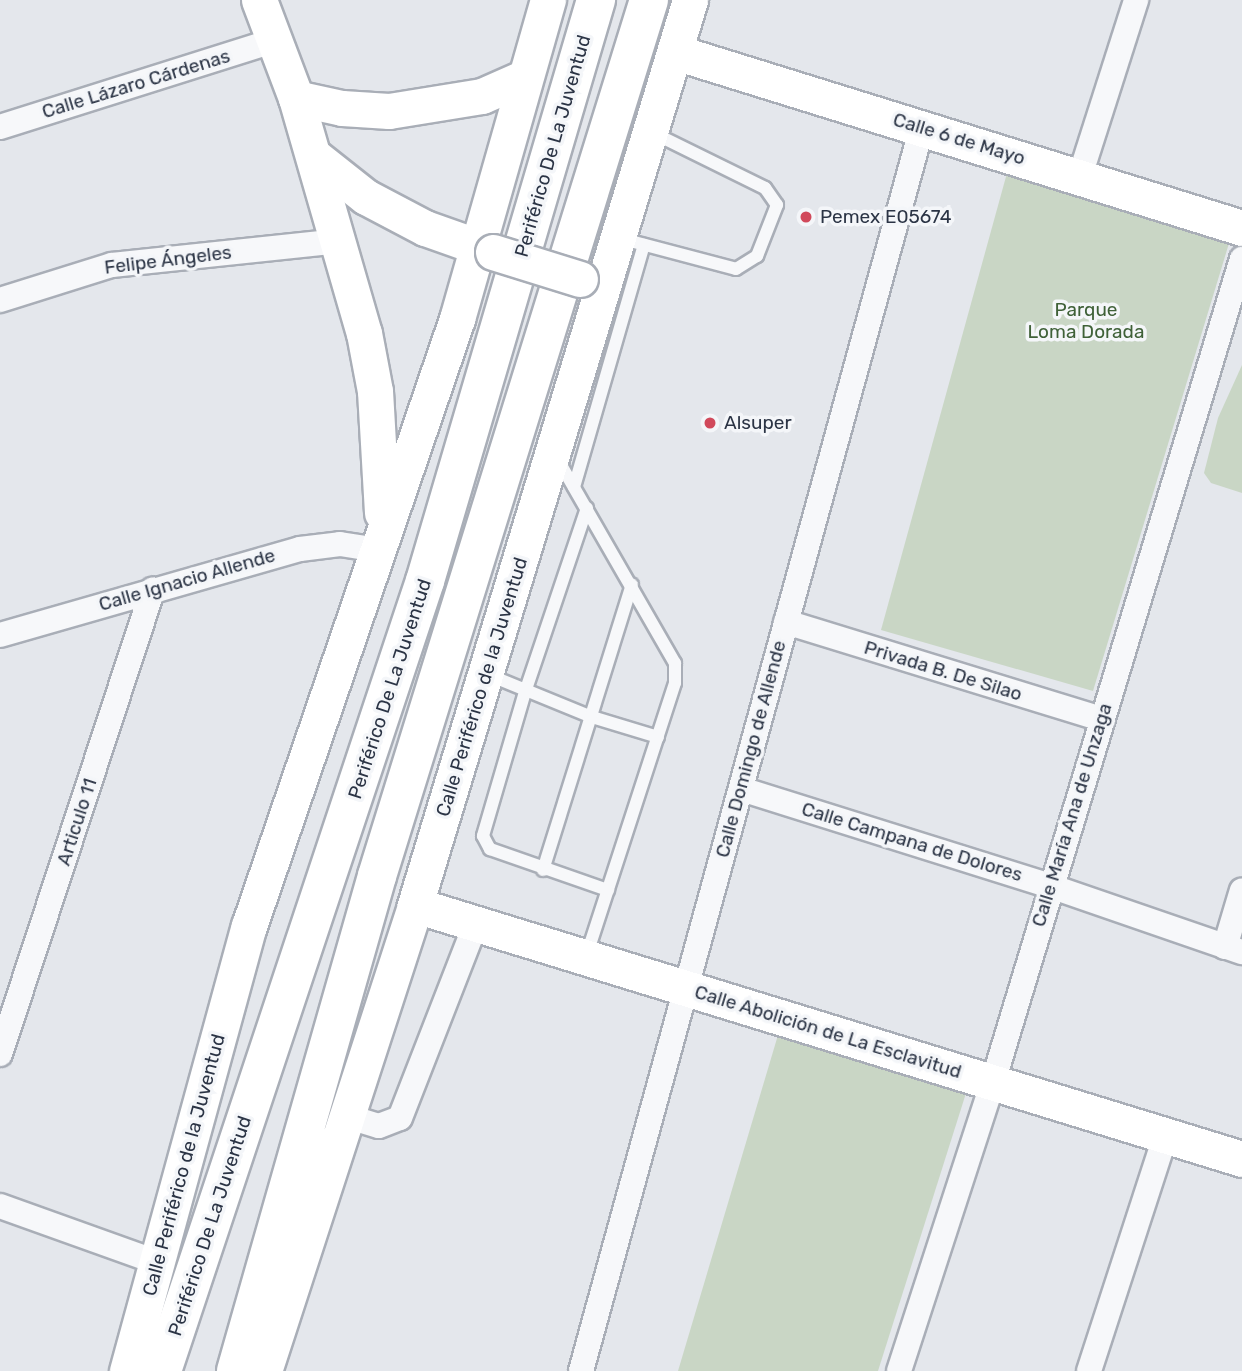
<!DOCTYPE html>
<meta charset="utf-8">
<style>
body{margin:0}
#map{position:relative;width:1242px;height:1371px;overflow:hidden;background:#e4e7ec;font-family:Rubik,sans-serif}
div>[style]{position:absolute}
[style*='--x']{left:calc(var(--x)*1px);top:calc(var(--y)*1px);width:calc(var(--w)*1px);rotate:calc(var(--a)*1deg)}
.green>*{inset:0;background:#c9d6c5}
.roads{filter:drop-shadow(2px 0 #a9aeb7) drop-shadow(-2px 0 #a9aeb7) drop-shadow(0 2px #a9aeb7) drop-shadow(0 -2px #a9aeb7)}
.lane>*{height:12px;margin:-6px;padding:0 6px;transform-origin:6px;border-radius:6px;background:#f7f8fa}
.street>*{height:24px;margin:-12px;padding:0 12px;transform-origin:12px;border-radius:12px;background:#f7f8fa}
.secondary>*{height:35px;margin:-17.5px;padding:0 17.5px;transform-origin:17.5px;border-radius:17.5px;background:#fff}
.highway>*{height:38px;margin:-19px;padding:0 19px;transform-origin:19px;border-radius:19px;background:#fff}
.bridges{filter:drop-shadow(2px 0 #a9aeb7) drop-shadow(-2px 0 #a9aeb7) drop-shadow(0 2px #a9aeb7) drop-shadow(0 -2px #a9aeb7)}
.secondary-bridge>*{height:35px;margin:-17.5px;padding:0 17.5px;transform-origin:17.5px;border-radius:17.5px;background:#fff}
.dots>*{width:19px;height:19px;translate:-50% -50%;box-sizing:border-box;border:4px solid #f4f6f9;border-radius:50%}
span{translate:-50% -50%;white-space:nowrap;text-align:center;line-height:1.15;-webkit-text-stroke:7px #f4f6f9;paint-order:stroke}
.street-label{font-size:19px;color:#2b3445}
.poi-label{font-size:19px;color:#2b3445}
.left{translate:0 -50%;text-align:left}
.park-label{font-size:19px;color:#3f6138}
</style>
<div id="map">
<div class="green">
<i style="clip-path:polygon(1007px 173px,1230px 240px,1093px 691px,881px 630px)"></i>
<i style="clip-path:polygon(1242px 365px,1242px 493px,1211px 483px,1204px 473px,1218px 418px)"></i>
<i style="clip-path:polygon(778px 1035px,967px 1090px,878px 1371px,678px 1371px)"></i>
</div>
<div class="roads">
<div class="lane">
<i style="--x:619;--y:238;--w:121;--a:14.8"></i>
<i style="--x:736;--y:269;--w:25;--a:-32"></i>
<i style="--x:757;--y:256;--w:55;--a:-68.6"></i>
<i style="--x:777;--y:205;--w:21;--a:-125"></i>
<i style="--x:765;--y:188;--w:127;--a:-153.8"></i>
<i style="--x:557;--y:458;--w:237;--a:60.1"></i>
<i style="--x:675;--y:663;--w:20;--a:90"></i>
<i style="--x:675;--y:683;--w:288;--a:108"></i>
<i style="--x:574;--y:487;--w:252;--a:-73.9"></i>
<i style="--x:587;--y:508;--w:194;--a:108.6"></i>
<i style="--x:525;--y:692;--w:150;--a:106.3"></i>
<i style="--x:483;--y:836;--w:15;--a:62"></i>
<i style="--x:490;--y:849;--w:125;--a:19.2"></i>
<i style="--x:489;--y:675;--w:111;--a:22.2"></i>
<i style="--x:592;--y:717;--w:69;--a:16.9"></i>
<i style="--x:543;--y:870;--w:299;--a:-72.7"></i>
</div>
<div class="street">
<i style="--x:0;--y:127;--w:285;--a:-17.5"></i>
<i style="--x:1080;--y:176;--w:185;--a:-72.3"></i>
<i style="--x:0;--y:300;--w:117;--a:-17.4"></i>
<i style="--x:112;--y:265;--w:229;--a:-6"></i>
<i style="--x:786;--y:622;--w:330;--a:17.1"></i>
<i style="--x:0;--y:635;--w:312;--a:-16"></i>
<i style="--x:300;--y:549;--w:40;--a:-7.1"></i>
<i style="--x:340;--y:544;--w:38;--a:9"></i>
<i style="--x:741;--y:789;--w:324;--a:17.4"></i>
<i style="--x:1050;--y:886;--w:203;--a:19"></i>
<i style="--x:1225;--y:947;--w:59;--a:-73.4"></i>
<i style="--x:0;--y:1054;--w:489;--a:-71.8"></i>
<i style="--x:346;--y:1116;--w:34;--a:17"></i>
<i style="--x:379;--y:1126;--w:22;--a:-21"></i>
<i style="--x:400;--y:1118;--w:209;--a:-68.7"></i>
<i style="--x:0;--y:1206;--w:169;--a:19.7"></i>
<i style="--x:581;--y:1371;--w:1290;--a:-74.67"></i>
<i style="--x:899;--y:1371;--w:304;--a:-72"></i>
<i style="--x:993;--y:1082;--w:860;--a:-73.17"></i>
<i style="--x:1089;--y:1371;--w:249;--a:-72"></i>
</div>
<div class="secondary">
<i style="--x:259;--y:0;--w:105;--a:69.3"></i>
<i style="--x:296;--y:98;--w:245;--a:73.9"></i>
<i style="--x:364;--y:333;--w:59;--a:79.3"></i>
<i style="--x:375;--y:391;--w:122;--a:86.7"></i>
<i style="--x:675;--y:52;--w:594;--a:17.24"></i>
<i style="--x:296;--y:98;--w:47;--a:12.3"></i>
<i style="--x:342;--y:108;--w:47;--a:3.7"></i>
<i style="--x:389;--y:111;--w:94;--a:-9.2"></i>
<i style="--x:482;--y:96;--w:47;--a:-23.8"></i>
<i style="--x:314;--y:156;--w:66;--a:38.3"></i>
<i style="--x:366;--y:197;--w:67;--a:27.7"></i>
<i style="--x:425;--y:228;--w:72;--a:19.4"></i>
<i style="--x:415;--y:905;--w:865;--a:17.07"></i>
<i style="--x:127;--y:1371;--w:461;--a:-74.7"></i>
<i style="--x:249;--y:926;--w:642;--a:-71.09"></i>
<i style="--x:457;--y:319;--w:332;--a:-74.1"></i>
<i style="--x:264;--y:1371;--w:490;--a:-72"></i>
<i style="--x:415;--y:905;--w:946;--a:-73.1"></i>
</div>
<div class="highway">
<i style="--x:301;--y:1216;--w:79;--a:-64.4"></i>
<i style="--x:162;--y:1371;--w:833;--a:-71.59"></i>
<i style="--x:425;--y:581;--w:606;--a:-73.6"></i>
<i style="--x:236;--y:1371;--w:515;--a:-74.1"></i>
<i style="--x:377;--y:876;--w:917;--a:-72.75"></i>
</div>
</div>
<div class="bridges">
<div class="secondary-bridge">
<i style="--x:493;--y:252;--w:91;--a:17.2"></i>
</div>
</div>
<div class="dots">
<i style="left:806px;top:217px;background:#d1495b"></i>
<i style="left:710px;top:423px;background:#d1495b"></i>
</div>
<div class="street-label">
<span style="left:136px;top:84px;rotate:-17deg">Calle Lázaro Cárdenas</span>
<span style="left:959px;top:139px;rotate:17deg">Calle 6 de Mayo</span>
<span style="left:553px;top:146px;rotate:-74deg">Periférico De La Juventud</span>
<span style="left:168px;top:260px;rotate:-7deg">Felipe Ángeles</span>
<span style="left:187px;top:580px;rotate:-16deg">Calle Ignacio Allende</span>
<span style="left:943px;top:671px;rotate:17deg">Privada B. De Silao</span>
<span style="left:482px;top:687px;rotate:-73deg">Calle Periférico de la Juventud</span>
<span style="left:390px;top:689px;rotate:-72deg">Periférico De La Juventud</span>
<span style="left:751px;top:749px;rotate:-75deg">Calle Domingo de Allende</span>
<span style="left:1072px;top:815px;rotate:-73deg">Calle María Ana de Unzaga</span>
<span style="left:77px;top:822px;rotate:-72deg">Articulo 11</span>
<span style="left:912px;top:842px;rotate:17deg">Calle Campana de Dolores</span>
<span style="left:828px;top:1032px;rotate:17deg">Calle Abolición de La Esclavitud</span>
<span style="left:184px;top:1165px;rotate:-75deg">Calle Periférico de la Juventud</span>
<span style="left:210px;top:1226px;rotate:-72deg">Periférico De La Juventud</span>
</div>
<div class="poi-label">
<span class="left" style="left:820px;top:217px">Pemex E05674</span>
<span class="left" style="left:724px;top:423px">Alsuper</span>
</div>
<div class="park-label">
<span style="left:1086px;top:321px">Parque<br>Loma Dorada</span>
</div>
</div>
